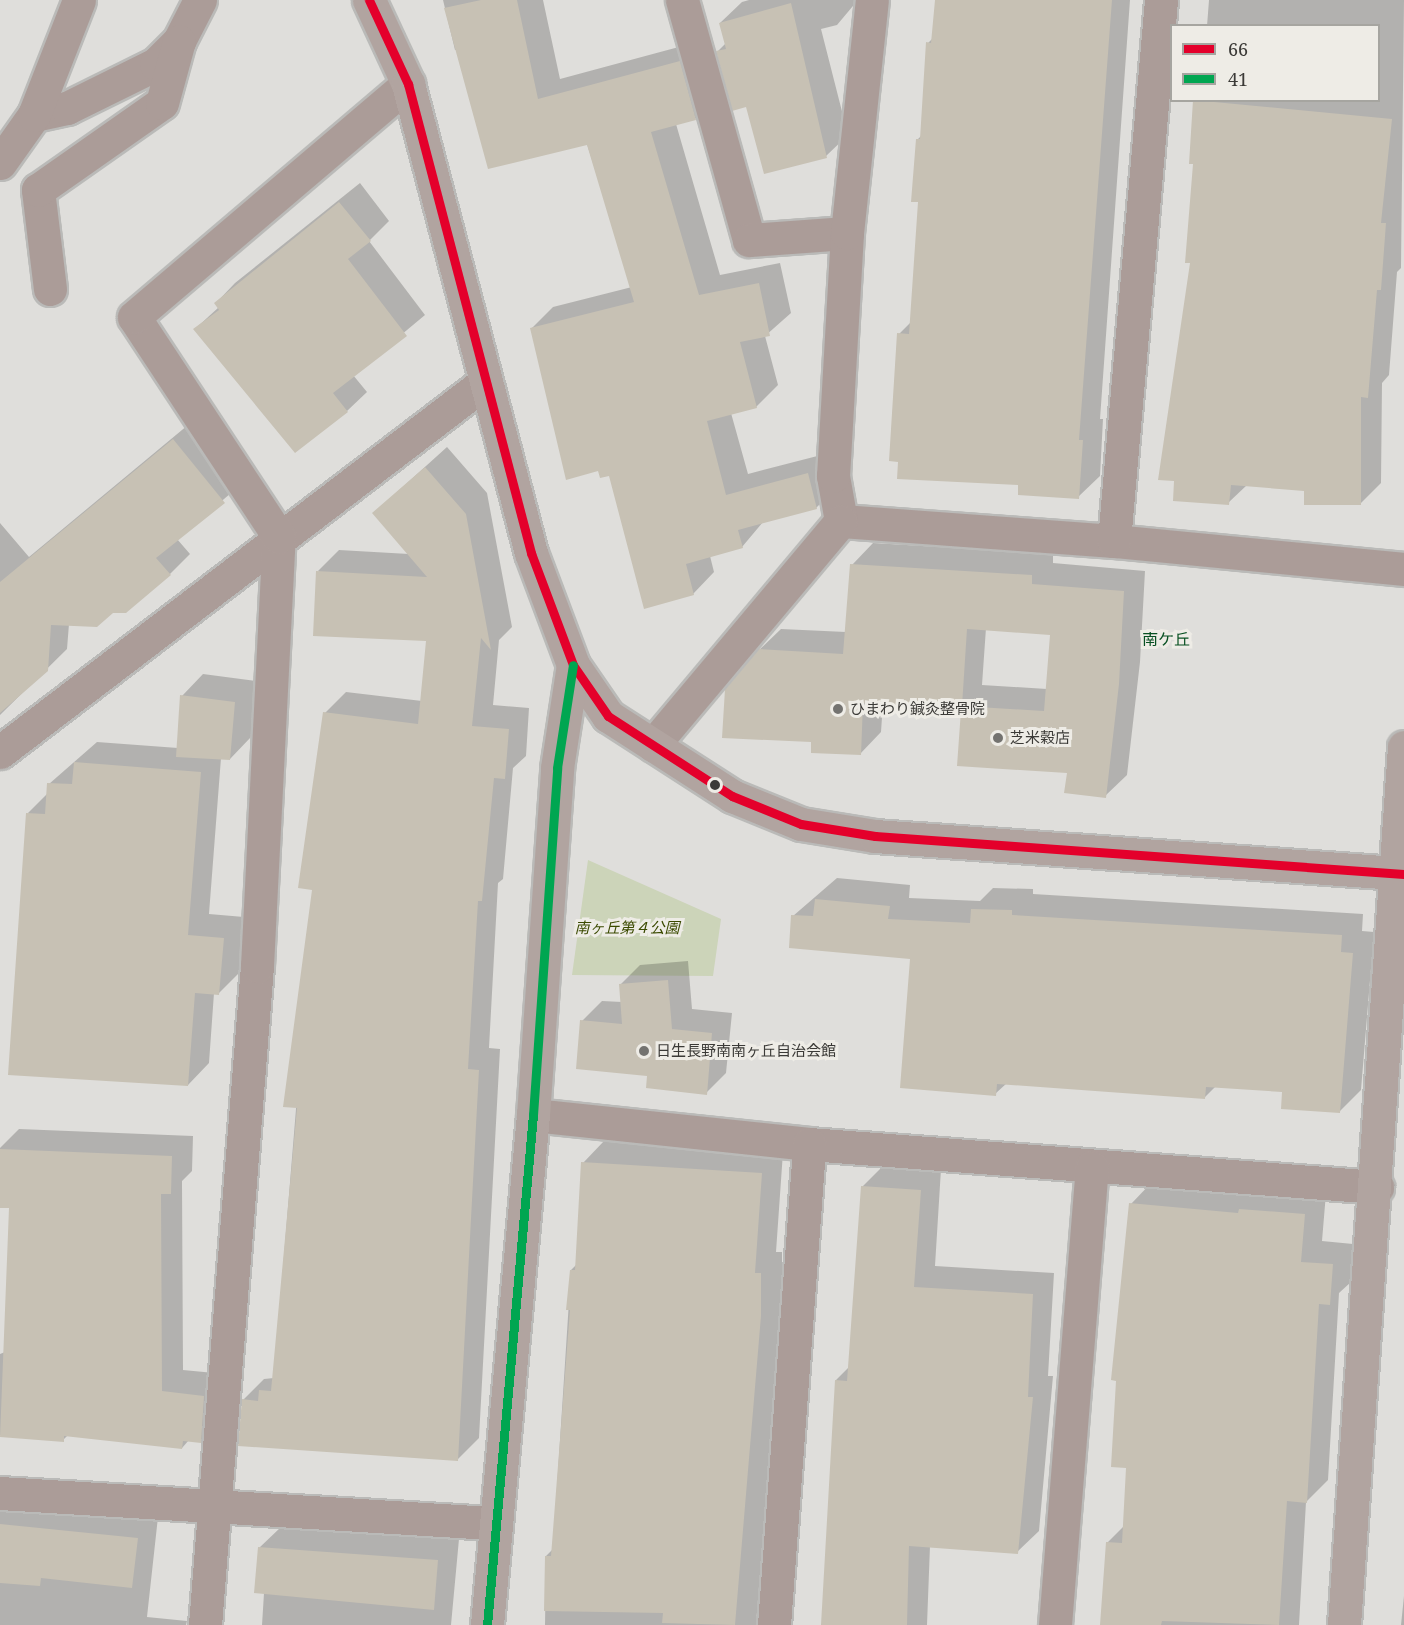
<!DOCTYPE html>
<meta charset="utf-8">
<style>
body{margin:0}
#map{position:relative;width:1404px;height:1625px;overflow:hidden;background:#dfdedb;font-family:"Noto Serif","Noto Sans JP",serif}
div>[style]{position:absolute}
[style*='--x']{left:calc(var(--x)*1px);top:calc(var(--y)*1px);width:calc(var(--w)*1px);rotate:calc(var(--a)*1deg)}
.green>*{inset:0;background:#ccd4b9}
.shadow>*{inset:0;background:#0003}
.building>*{inset:0;background:#c7c1b4}
.roads{filter:drop-shadow(2px 0 #babab8) drop-shadow(-2px 0 #babab8) drop-shadow(0 2px #babab8) drop-shadow(0 -2px #babab8)}
.street>*{height:33px;margin:-16.5px;padding:0 16.5px;transform-origin:16.5px;border-radius:16.5px;background:#ab9c98}
.secondary>*{height:33px;margin:-16.5px;padding:0 16.5px;transform-origin:16.5px;border-radius:16.5px;background:#b1a4a0}
.bus-1>*{height:9px;margin:-4.5px;padding:0 4.5px;transform-origin:4.5px;border-radius:4.5px;background:#e4002b}
.bus-2>*{height:9px;margin:-4.5px;padding:0 4.5px;transform-origin:4.5px;border-radius:4.5px;background:#00a651}
.dots>*{width:16px;height:16px;translate:-50% -50%;box-sizing:border-box;border:3px solid #eeece6;border-radius:50%}
span{translate:-50% -50%;white-space:nowrap;text-align:center;line-height:1.15;-webkit-text-stroke:6px #eeece6;paint-order:stroke}
.poi-label{font-size:15px;color:#3b3a37}
.left{translate:0 -50%;text-align:left}
.park-label{font-size:15px;color:#3b4a00;font-style:italic}
.neighbourhood-label{font-size:16px;color:#085022}
.legend{position:absolute;left:1170px;top:24px;width:210px;height:78px;box-sizing:border-box;background:#eeece6;border:2px solid #a6a5a0;margin:0;padding:8px 10px;list-style:none;font-size:18px;color:#3b3a37}
.legend li{display:flex;align-items:center;gap:12px;height:30px}
.legend b{width:30px;border:2px solid #a6a5a0}
</style>
<div id="map">
<div class="green">
<i style="clip-path:polygon(588px 860px,721px 919px,713px 976px,572px 975px)"></i>
</div>
<div class="shadow">
<i style="clip-path:polygon(443px 0,543px 0,560px 79px,701px 41px,717px 97px,695px 119px,676px 124px,720px 275px,780px 263px,791px 313px,765px 336px,778px 385px,756px 407px,731px 413px,748px 474px,829px 453px,838px 486px,816px 508px,763px 522px,742px 547px,710px 556px,714px 572px,693px 594px,610px 474px,531px 329px,553px 307px,632px 287px,587px 144px,459px 49px,455px 50px)"></i>
<i style="clip-path:polygon(749px 0,858px 0,837px 25px,821px 29px,848px 135px,826px 156px,748px 105px,717px 52px,726px 43px,720px 23px,742px 2px)"></i>
<i style="clip-path:polygon(936px 0,1130px 0,1100px 419px,1103px 419px,1100px 476px,1078px 497px,1020px 484px,899px 334px,911px 322px,920px 201px,917px 140px,922px 135px,928px 43px,933px 38px)"></i>
<i style="clip-path:polygon(1209px 0,1404px 0,1401px 268px,1397px 272px,1389px 375px,1382px 383px,1381px 483px,1360px 504px,1306px 490px,1247px 485px,1228px 503px,1192px 262px,1195px 100px,1378px 100px,1378px 26px,1207px 26px)"></i>
<i style="clip-path:polygon(360px 183px,389px 221px,369px 241px,425px 315px,353px 375px,367px 392px,347px 411px,195px 329px,219px 307px,216px 303px,235px 283px)"></i>
<i style="clip-path:polygon(194px 420px,244px 482px,177px 539px,190px 554px,170px 574px,112px 612px,69px 624px,67px 649px,0 715px,0 523px,29px 557px)"></i>
<i style="clip-path:polygon(447px 447px,487px 493px,512px 627px,499px 640px,493px 705px,529px 708px,526px 756px,513px 768px,503px 879px,498px 883px,489px 1048px,500px 1049px,479px 1438px,458px 1459px,243px 1400px,264px 1379px,274px 1378px,314px 889px,300px 887px,325px 713px,346px 692px,422px 701px,428px 639px,318px 571px,339px 550px,409px 554px,374px 513px)"></i>
<i style="clip-path:polygon(evenodd,873px 543px,1053px 554px,1053px 563px,1145px 571px,1140px 662px,1127px 775px,1105px 796px,962px 708px,883px 703px,881px 732px,860px 754px,813px 741px,759px 650px,781px 629px,846px 632px,852px 565px,873px 543px,986px 628px,1052px 633px,1047px 689px,982px 685px,986px 628px)"></i>
<i style="clip-path:polygon(203px 674px,256px 681px,251px 737px,230px 759px,221px 758px,209px 914px,244px 917px,240px 972px,218px 994px,214px 993px,209px 1063px,188px 1085px,28px 813px,48px 793px,49px 784px,97px 742px,178px 748px,182px 696px)"></i>
<i style="clip-path:polygon(837px 878px,910px 885px,909px 898px,980px 901px,993px 888px,1033px 889px,1033px 894px,1363px 914px,1362px 931px,1374px 932px,1361px 1090px,1339px 1112px,1284px 1090px,1216px 1086px,1204px 1098px,1007px 1083px,995px 1094px,912px 957px,793px 916px)"></i>
<i style="clip-path:polygon(688px 961px,692px 1009px,732px 1013px,726px 1073px,706px 1093px,648px 1074px,582px 1021px,602px 1001px,622px 1002px,620px 985px,640px 965px)"></i>
<i style="clip-path:polygon(19px 1129px,193px 1136px,192px 1171px,182px 1181px,183px 1370px,225px 1374px,221px 1420px,200px 1441px,189px 1440px,182px 1448px,68px 1435px,63px 1440px,0 1435px,0 1354px,5px 1352px,11px 1207px,0 1206px,0 1148px)"></i>
<i style="clip-path:polygon(604px 1141px,783px 1152px,776px 1252px,782px 1252px,782px 1294px,756px 1625px,545px 1625px,546px 1556px,553px 1549px,571px 1270px,576px 1265px,583px 1163px)"></i>
<i style="clip-path:polygon(884px 1165px,941px 1169px,935px 1266px,1054px 1273px,1048px 1376px,1053px 1376px,1039px 1531px,1017px 1552px,930px 1546px,927px 1625px,824px 1625px,836px 1380px,850px 1366px,862px 1187px)"></i>
<i style="clip-path:polygon(1152px 1182px,1326px 1193px,1322px 1241px,1353px 1244px,1351px 1282px,1339px 1293px,1328px 1480px,1306px 1502px,1299px 1625px,1110px 1625px,1107px 1543px,1124px 1526px,1127px 1467px,1131px 1204px)"></i>
<i style="clip-path:polygon(0 1502px,158px 1517px,147px 1617px,187px 1621px,186px 1625px,0 1625px)"></i>
<i style="clip-path:polygon(281px 1527px,459px 1539px,451px 1625px,262px 1625px,264px 1593px,259px 1548px)"></i>
<i style="clip-path:polygon(1404px 1596px,1404px 1625px,1401px 1625px)"></i>
</div>
<div class="building">
<i style="clip-path:polygon(481px 0,517px 0,538px 99px,680px 61px,696px 120px,651px 132px,699px 295px,759px 283px,770px 336px,740px 342px,757px 408px,707px 421px,726px 495px,808px 473px,817px 509px,738px 530px,743px 548px,686px 564px,694px 595px,644px 609px,609px 476px,600px 478px,598px 471px,566px 480px,530px 328px,634px 302px,587px 145px,488px 169px,444px 8px)"></i>
<i style="clip-path:polygon(935px 0,1112px 0,1079px 440px,1083px 440px,1079px 499px,1018px 495px,1018px 485px,897px 479px,898px 462px,889px 461px,897px 333px,909px 334px,918px 202px,911px 202px,916px 139px,920px 139px,926px 42px,931px 43px)"></i>
<i style="clip-path:polygon(791px 3px,827px 158px,764px 174px,746px 107px,732px 111px,716px 51px,726px 49px,719px 23px)"></i>
<i style="clip-path:polygon(1193px 100px,1392px 119px,1381px 223px,1386px 223px,1381px 290px,1377px 290px,1368px 398px,1361px 397px,1361px 505px,1304px 505px,1304px 491px,1231px 485px,1229px 505px,1173px 501px,1174px 481px,1158px 480px,1190px 263px,1185px 263px,1193px 164px,1189px 164px)"></i>
<i style="clip-path:polygon(339px 202px,371px 241px,348px 259px,407px 336px,333px 393px,348px 412px,295px 453px,193px 329px,219px 310px,214px 303px)"></i>
<i style="clip-path:polygon(173px 439px,225px 503px,156px 558px,171px 575px,126px 613px,113px 613px,97px 627px,51px 625px,48px 671px,0 713px,0 582px)"></i>
<i style="clip-path:polygon(425px 467px,466px 514px,491px 650px,481px 638px,472px 726px,509px 729px,505px 779px,494px 778px,482px 901px,478px 901px,468px 1069px,479px 1070px,458px 1461px,238px 1446px,242px 1399px,258px 1401px,259px 1390px,271px 1391px,297px 1108px,283px 1107px,312px 890px,298px 888px,323px 712px,418px 724px,426px 641px,313px 636px,316px 571px,427px 577px,372px 513px)"></i>
<i style="clip-path:polygon(evenodd,850px 564px,1032px 575px,1032px 584px,1124px 591px,1119px 684px,1106px 798px,1064px 793px,1067px 773px,957px 766px,961px 710px,863px 703px,861px 755px,811px 753px,811px 742px,722px 738px,725px 689px,758px 649px,843px 654px,850px 564px,967px 629px,1050px 635px,1044px 711px,962px 706px,967px 629px)"></i>
<i style="clip-path:polygon(180px 695px,235px 702px,230px 760px,176px 757px)"></i>
<i style="clip-path:polygon(74px 762px,201px 772px,188px 935px,224px 938px,219px 995px,195px 993px,188px 1086px,8px 1075px,26px 813px,45px 814px,47px 783px,72px 784px)"></i>
<i style="clip-path:polygon(815px 899px,890px 906px,888px 919px,970px 923px,971px 909px,1012px 910px,1012px 915px,1342px 935px,1341px 952px,1353px 953px,1340px 1113px,1281px 1109px,1282px 1092px,1206px 1087px,1205px 1099px,997px 1084px,996px 1096px,900px 1088px,910px 959px,789px 948px,791px 915px,813px 916px)"></i>
<i style="clip-path:polygon(668px 980px,672px 1029px,712px 1033px,707px 1095px,646px 1088px,647px 1076px,576px 1069px,580px 1020px,622px 1024px,619px 984px)"></i>
<i style="clip-path:polygon(0 1149px,172px 1156px,171px 1194px,161px 1194px,162px 1391px,204px 1396px,201px 1443px,183px 1441px,182px 1449px,64px 1436px,64px 1442px,0 1437px,9px 1208px,0 1208px)"></i>
<i style="clip-path:polygon(581px 1162px,762px 1173px,755px 1273px,761px 1273px,761px 1316px,735px 1625px,662px 1623px,663px 1613px,544px 1611px,545px 1556px,551px 1556px,570px 1310px,566px 1310px,570px 1270px,575px 1270px)"></i>
<i style="clip-path:polygon(861px 1186px,921px 1190px,914px 1287px,1033px 1294px,1028px 1397px,1033px 1397px,1018px 1554px,909px 1546px,907px 1625px,821px 1625px,835px 1380px,847px 1381px)"></i>
<i style="clip-path:polygon(1129px 1203px,1238px 1213px,1239px 1209px,1305px 1214px,1301px 1262px,1333px 1264px,1330px 1305px,1319px 1304px,1307px 1503px,1287px 1501px,1279px 1625px,1162px 1621px,1161px 1625px,1100px 1625px,1106px 1542px,1122px 1543px,1126px 1468px,1111px 1467px,1116px 1381px,1111px 1380px)"></i>
<i style="clip-path:polygon(0 1524px,138px 1538px,132px 1588px,41px 1578px,40px 1586px,0 1583px)"></i>
<i style="clip-path:polygon(258px 1547px,438px 1560px,434px 1610px,254px 1593px)"></i>
</div>
<div class="roads">
<div class="street">
<i style="--x:682;--y:0;--w:249;--a:74.4"></i>
<i style="--x:749;--y:240;--w:98;--a:-4.1"></i>
<i style="--x:34;--y:115;--w:34;--a:-12"></i>
<i style="--x:67;--y:108;--w:99;--a:-26.3"></i>
<i style="--x:156;--y:64;--w:33;--a:-45"></i>
<i style="--x:179;--y:41;--w:46;--a:-62.9"></i>
<i style="--x:0;--y:163;--w:59;--a:-54.7"></i>
<i style="--x:34;--y:115;--w:123;--a:-68.6"></i>
<i style="--x:50;--y:289;--w:100;--a:-96.9"></i>
<i style="--x:38;--y:190;--w:151;--a:-35.1"></i>
<i style="--x:162;--y:103;--w:64;--a:-74.7"></i>
<i style="--x:841;--y:521;--w:274;--a:4.2"></i>
<i style="--x:1114;--y:541;--w:291;--a:5.5"></i>
<i style="--x:841;--y:521;--w:46;--a:-100.1"></i>
<i style="--x:833;--y:476;--w:243;--a:-86.7"></i>
<i style="--x:847;--y:233;--w:234;--a:-83.9"></i>
<i style="--x:1114;--y:541;--w:543;--a:-85.03"></i>
<i style="--x:653;--y:745;--w:292;--a:-50"></i>
<i style="--x:0;--y:752;--w:609;--a:-37.32"></i>
<i style="--x:533;--y:1115;--w:278;--a:6"></i>
<i style="--x:809;--y:1144;--w:570;--a:4.33"></i>
<i style="--x:0;--y:1493;--w:495;--a:3.5"></i>
<i style="--x:205;--y:1625;--w:661;--a:-85.49"></i>
<i style="--x:257;--y:966;--w:430;--a:-87.1"></i>
<i style="--x:279;--y:537;--w:263;--a:-123.4"></i>
<i style="--x:134;--y:317;--w:360;--a:-40.4"></i>
<i style="--x:774;--y:1625;--w:482;--a:-85.8"></i>
<i style="--x:1055;--y:1625;--w:459;--a:-85.4"></i>
</div>
<div class="secondary">
<i style="--x:369;--y:0;--w:93;--a:65.1"></i>
<i style="--x:408;--y:84;--w:485;--a:75.3"></i>
<i style="--x:531;--y:553;--w:120;--a:69.4"></i>
<i style="--x:573;--y:665;--w:62;--a:55.5"></i>
<i style="--x:608;--y:716;--w:148;--a:32.8"></i>
<i style="--x:732;--y:796;--w:74;--a:22.1"></i>
<i style="--x:801;--y:824;--w:75;--a:9.2"></i>
<i style="--x:875;--y:836;--w:522;--a:4.06"></i>
<i style="--x:487;--y:1625;--w:512;--a:-84.85"></i>
<i style="--x:533;--y:1115;--w:348;--a:-86"></i>
<i style="--x:557;--y:768;--w:104;--a:-81.2"></i>
<i style="--x:1344;--y:1625;--w:880;--a:-86.09"></i>
</div>
</div>
<div class="bus-1">
<i style="--x:369;--y:0;--w:93;--a:65.1"></i>
<i style="--x:408;--y:84;--w:485;--a:75.3"></i>
<i style="--x:531;--y:553;--w:120;--a:69.4"></i>
<i style="--x:573;--y:665;--w:62;--a:55.5"></i>
<i style="--x:608;--y:716;--w:148;--a:32.8"></i>
<i style="--x:732;--y:796;--w:74;--a:22.1"></i>
<i style="--x:801;--y:824;--w:75;--a:9.2"></i>
<i style="--x:875;--y:836;--w:530;--a:4.11"></i>
</div>
<div class="bus-2">
<i style="--x:487;--y:1625;--w:512;--a:-84.85"></i>
<i style="--x:533;--y:1115;--w:348;--a:-86"></i>
<i style="--x:557;--y:768;--w:104;--a:-81.2"></i>
</div>
<div class="dots">
<i style="left:838px;top:709px;background:#747370"></i>
<i style="left:998px;top:738px;background:#747370"></i>
<i style="left:715px;top:785px;background:#3b3a37"></i>
<i style="left:644px;top:1051px;background:#747370"></i>
</div>
<div class="poi-label">
<span class="left" style="left:850px;top:709px">ひまわり鍼灸整骨院</span>
<span class="left" style="left:1010px;top:738px">芝米穀店</span>
<span class="left" style="left:656px;top:1051px">日生長野南南ヶ丘自治会館</span>
</div>
<div class="park-label">
<span style="left:627px;top:928px">南ヶ丘第４公園</span>
</div>
<div class="neighbourhood-label">
<span style="left:1166px;top:639px">南ケ丘</span>
</div>
<ul class="legend">
<li><b style="height:8px;background:#e4002b"></b>66</li>
<li><b style="height:8px;background:#00a651"></b>41</li>
</ul>
</div>
